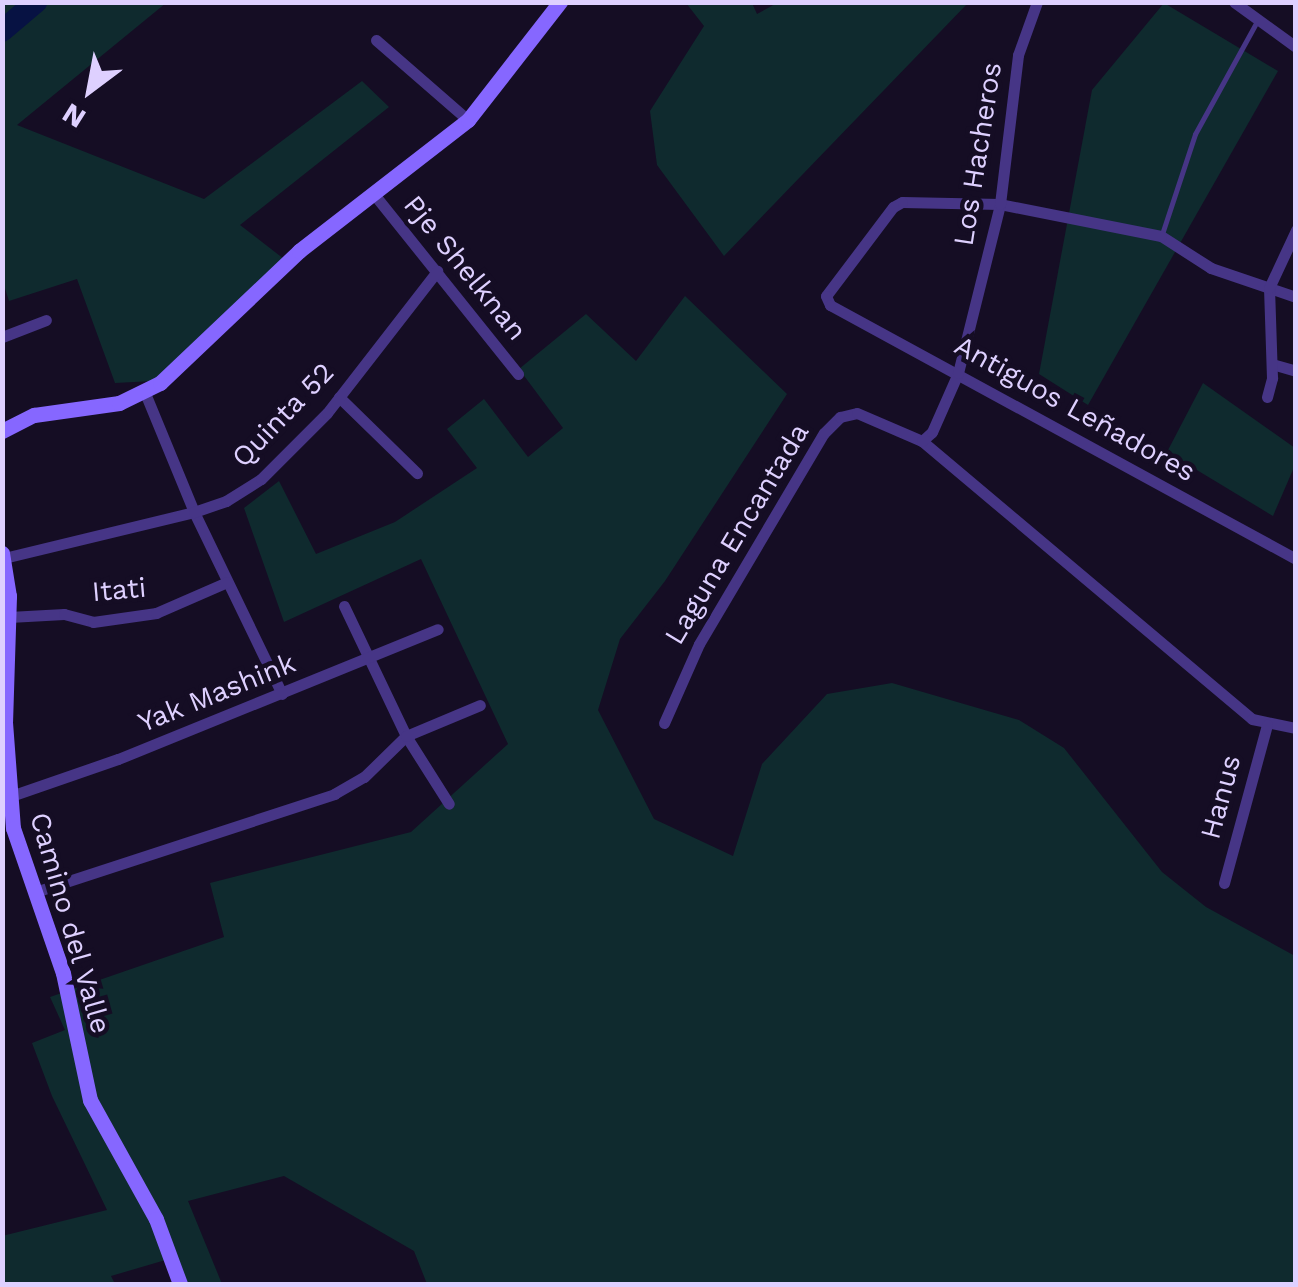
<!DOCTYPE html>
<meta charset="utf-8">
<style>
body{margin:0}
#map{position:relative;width:1298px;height:1287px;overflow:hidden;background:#150d24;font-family:"Work Sans",sans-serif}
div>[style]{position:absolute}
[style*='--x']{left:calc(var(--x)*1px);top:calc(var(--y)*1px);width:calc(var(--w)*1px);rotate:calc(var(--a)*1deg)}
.green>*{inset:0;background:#0f2a2e}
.river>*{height:22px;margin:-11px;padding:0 11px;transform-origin:11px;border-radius:11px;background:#071243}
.lane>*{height:5px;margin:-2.5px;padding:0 2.5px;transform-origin:2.5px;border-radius:2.5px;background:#463586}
.street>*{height:11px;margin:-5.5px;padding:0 5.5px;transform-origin:5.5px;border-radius:5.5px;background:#463586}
.secondary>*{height:15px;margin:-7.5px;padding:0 7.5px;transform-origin:7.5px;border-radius:7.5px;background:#8667ff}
span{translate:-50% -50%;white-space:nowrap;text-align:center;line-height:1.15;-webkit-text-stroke:9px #150d24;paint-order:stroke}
.street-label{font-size:28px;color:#ded0ff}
.frame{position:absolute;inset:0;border:5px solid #ded0ff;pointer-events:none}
.north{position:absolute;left:40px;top:40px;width:100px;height:100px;-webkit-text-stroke:8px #150d24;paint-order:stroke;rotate:212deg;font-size:28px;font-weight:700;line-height:40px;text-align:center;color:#ded0ff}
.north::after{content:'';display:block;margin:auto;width:35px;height:45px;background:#ded0ff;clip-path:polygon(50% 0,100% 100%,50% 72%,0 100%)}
</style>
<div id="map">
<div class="green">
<i style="clip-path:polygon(2px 3px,166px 3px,17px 125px,204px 199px,362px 81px,389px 107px,240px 225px,284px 259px,153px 381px,115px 383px,77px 279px,9px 301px,2px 279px)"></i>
<i style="clip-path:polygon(686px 3px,752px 3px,757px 14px,777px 3px,968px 3px,724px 256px,657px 165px,650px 111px,704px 26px)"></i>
<i style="clip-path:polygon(1164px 3px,1278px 71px,1088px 405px,1039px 374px,1092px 90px)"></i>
<i style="clip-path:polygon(685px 296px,787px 394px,665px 581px,620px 639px,598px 710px,654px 819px,733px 856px,762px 764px,827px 694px,892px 683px,1019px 720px,1064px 748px,1162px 872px,1206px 907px,1295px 956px,1295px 1284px,427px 1284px,414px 1251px,284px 1176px,188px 1201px,222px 1284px,182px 1284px,169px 1259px,111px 1276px,115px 1284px,3px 1284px,2px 1236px,107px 1210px,52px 1096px,32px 1043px,65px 1030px,50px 997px,224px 937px,210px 883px,411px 832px,508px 744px,421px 559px,284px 622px,244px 508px,279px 481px,316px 554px,395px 522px,477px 468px,447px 429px,484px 399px,528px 457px,563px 428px,519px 369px,586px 314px,636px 361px)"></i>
<i style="clip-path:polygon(1203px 383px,1295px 448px,1295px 465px,1273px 516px,1167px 452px)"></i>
</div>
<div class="river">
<i style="--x:2;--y:31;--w:45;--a:-40.5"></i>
</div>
<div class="lane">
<i style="--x:1162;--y:234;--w:105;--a:-71.7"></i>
<i style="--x:1195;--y:134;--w:129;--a:-61.2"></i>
</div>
<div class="street">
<i style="--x:1234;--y:2;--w:77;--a:36"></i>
<i style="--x:376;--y:40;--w:122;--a:41"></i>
<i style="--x:373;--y:193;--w:232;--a:51.3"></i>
<i style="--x:1296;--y:297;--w:90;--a:-161.2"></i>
<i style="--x:1211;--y:268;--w:59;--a:-147.4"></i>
<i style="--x:1161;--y:236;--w:164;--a:-168.8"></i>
<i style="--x:1000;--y:204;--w:98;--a:-178.8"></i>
<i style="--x:902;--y:202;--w:10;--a:151"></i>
<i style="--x:893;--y:207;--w:111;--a:127"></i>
<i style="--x:826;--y:296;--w:10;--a:66"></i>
<i style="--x:830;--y:305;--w:531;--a:28.59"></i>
<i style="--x:2;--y:337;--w:47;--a:-21.1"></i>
<i style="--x:1272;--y:364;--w:25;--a:16"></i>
<i style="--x:145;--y:393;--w:129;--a:67.6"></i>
<i style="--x:194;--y:512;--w:202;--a:64.2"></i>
<i style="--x:339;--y:397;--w:109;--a:44.3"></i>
<i style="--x:1267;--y:397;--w:20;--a:-75"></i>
<i style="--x:1272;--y:378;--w:90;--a:-91.9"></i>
<i style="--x:1269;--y:288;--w:64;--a:-65"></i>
<i style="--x:922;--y:441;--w:431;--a:40.1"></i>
<i style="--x:1252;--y:719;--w:45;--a:11.6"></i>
<i style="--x:4;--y:558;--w:195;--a:-13.6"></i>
<i style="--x:194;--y:512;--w:34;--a:-19"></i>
<i style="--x:226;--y:501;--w:41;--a:-32.2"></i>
<i style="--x:261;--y:479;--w:93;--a:-45"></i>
<i style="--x:327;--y:413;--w:180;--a:-52.2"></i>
<i style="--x:344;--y:606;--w:144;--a:64.5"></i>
<i style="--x:406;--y:736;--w:80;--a:57.7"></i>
<i style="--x:9;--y:617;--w:55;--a:-3.1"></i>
<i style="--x:64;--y:614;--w:30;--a:15"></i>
<i style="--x:93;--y:622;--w:64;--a:-8.1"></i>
<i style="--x:156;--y:613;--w:77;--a:-23.6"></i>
<i style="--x:664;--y:723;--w:86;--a:-66.1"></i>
<i style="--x:699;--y:644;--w:245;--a:-59.4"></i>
<i style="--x:824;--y:433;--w:23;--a:-45"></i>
<i style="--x:840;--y:417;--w:17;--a:-13"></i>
<i style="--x:857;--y:413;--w:71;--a:23.3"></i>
<i style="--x:922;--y:441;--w:13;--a:-42"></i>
<i style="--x:932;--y:432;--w:64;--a:-66.2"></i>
<i style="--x:958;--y:373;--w:174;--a:-76"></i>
<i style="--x:1000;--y:204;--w:150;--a:-83.1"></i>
<i style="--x:1018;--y:55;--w:56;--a:-70.3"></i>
<i style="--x:11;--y:796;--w:113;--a:-19.1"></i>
<i style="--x:118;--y:759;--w:345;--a:-22.1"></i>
<i style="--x:1224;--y:883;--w:164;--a:-74.8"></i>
<i style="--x:35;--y:892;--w:315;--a:-18.1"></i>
<i style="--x:334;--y:794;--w:34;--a:-30"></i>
<i style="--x:364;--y:777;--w:59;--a:-44.3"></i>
<i style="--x:406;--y:736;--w:80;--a:-22.7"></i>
</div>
<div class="secondary">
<i style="--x:2;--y:431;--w:36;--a:-27"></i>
<i style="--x:34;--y:415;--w:86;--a:-8"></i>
<i style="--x:119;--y:403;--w:46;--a:-26"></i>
<i style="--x:160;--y:383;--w:192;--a:-43.5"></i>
<i style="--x:299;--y:251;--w:214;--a:-37.8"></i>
<i style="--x:468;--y:120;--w:150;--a:-52.1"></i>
<i style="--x:2;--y:553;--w:44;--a:80.8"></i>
<i style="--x:9;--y:596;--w:126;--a:91.8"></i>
<i style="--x:5;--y:722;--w:106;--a:85.7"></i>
<i style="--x:13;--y:828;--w:153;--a:71"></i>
<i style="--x:63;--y:973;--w:130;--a:78"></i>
<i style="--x:90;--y:1100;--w:136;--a:61"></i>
<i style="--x:156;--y:1219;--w:69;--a:69.7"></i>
</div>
<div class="street-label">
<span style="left:978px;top:154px;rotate:-81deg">Los Hacheros</span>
<span style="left:465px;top:268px;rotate:51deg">Pje Shelknan</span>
<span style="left:1075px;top:409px;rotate:29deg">Antiguos Leñadores</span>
<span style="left:283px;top:415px;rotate:-46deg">Quinta 52</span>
<span style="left:737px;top:534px;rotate:-59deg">Laguna Encantada</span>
<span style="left:119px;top:590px;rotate:-5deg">Itati</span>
<span style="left:217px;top:693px;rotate:-22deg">Yak Mashink</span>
<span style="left:1221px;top:797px;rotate:-75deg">Hanus</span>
<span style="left:70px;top:923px;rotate:74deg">Camino del Valle</span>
</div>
<div class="frame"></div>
<div class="north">N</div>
</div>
